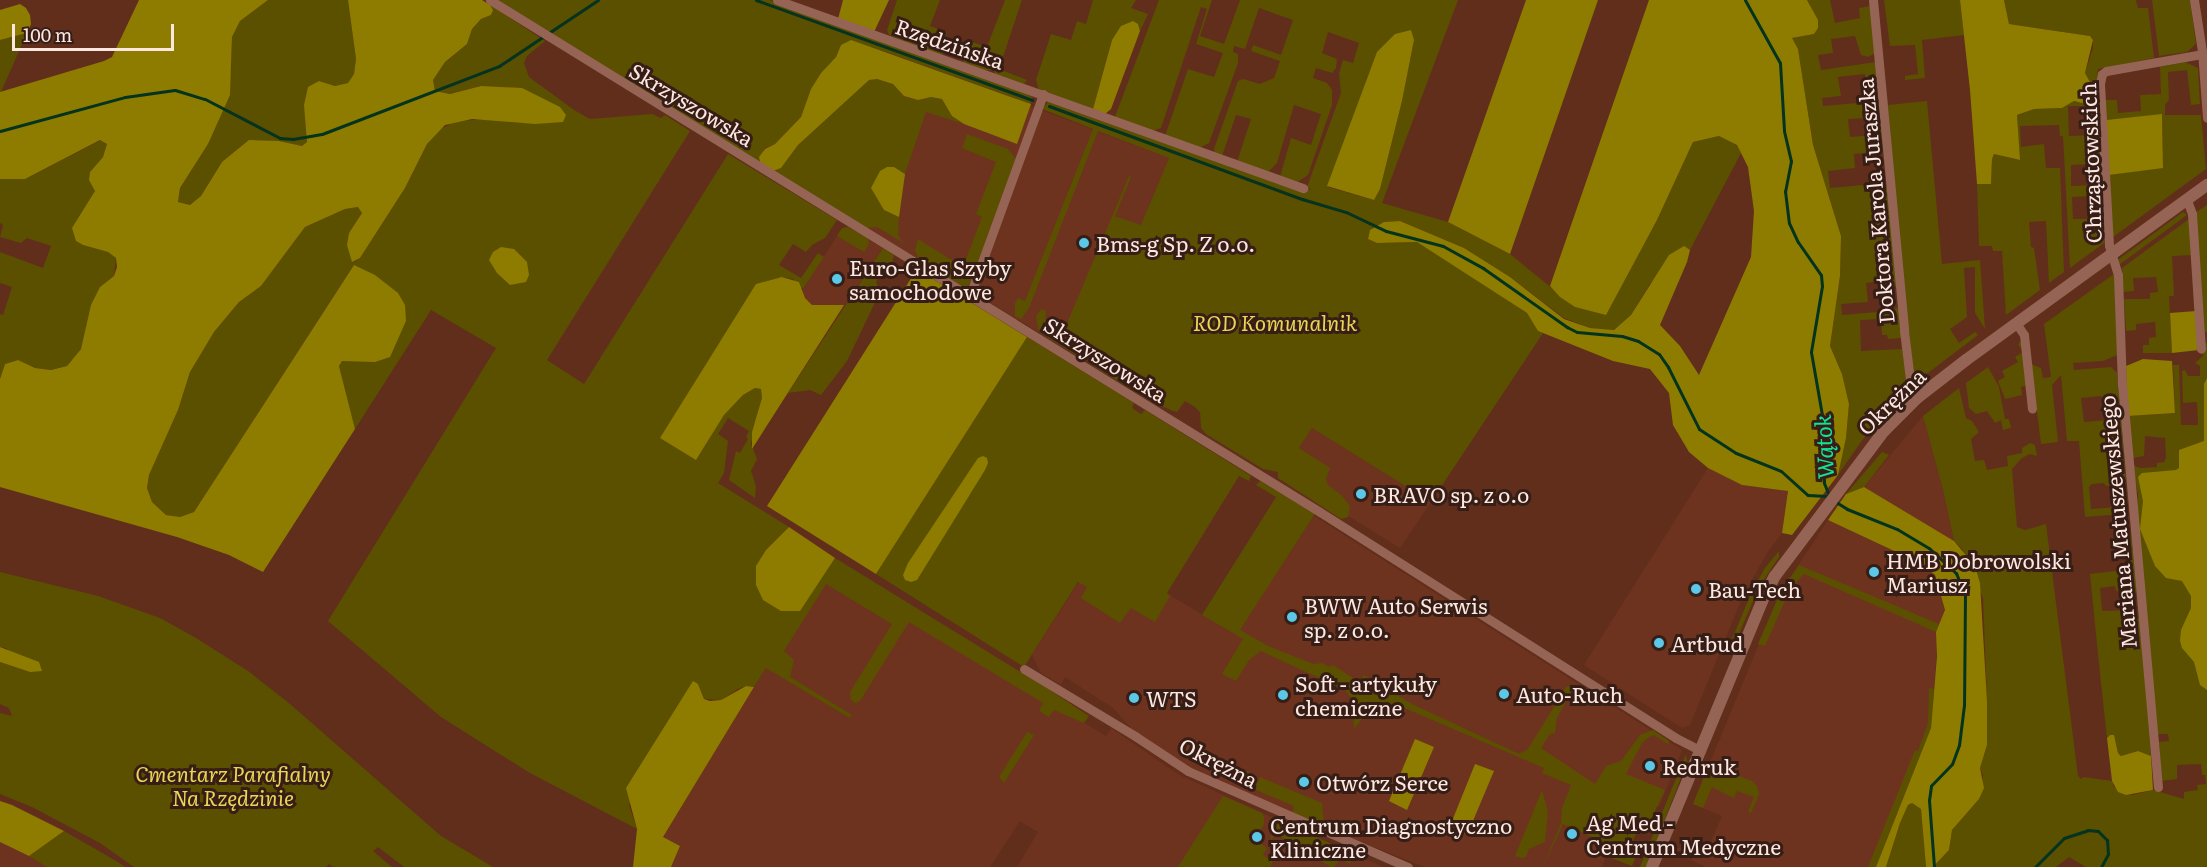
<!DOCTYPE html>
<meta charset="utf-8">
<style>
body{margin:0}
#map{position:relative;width:2207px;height:867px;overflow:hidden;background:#612e1c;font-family:Literata,serif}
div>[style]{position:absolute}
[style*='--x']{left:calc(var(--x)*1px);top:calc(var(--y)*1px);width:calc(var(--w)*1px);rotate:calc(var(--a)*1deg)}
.built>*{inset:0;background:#6e331e}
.green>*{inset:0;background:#5b4f00}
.forest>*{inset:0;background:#8d7c00}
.stream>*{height:3px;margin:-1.5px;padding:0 1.5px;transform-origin:1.5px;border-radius:1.5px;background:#04331f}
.minor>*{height:9px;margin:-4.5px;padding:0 4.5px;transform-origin:4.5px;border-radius:4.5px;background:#956454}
.tertiary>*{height:12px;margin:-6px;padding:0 6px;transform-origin:6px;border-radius:6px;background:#956454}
.dots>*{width:16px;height:16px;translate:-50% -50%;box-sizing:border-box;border:3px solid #361e16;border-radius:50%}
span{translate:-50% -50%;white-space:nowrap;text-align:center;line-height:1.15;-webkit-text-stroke:6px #361e16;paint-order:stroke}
.street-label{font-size:21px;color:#fce8e1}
.poi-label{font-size:21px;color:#fce8e1}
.left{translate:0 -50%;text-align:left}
.park-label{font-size:21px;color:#ead556;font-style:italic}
.water-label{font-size:22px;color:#11e497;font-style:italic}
.scale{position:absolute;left:12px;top:24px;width:162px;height:27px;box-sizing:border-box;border:3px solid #fce8e1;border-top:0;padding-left:8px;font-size:18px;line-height:21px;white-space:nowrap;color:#fce8e1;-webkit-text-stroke:4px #361e16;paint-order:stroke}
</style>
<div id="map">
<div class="built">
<i style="clip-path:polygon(883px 51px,1169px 158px,1141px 226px,1115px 216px,1061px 346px,764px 165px)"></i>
<i style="clip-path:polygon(848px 227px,883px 248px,829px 329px,793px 306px,842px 228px)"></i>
<i style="clip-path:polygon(1923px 416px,1943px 490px,1954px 541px,1864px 487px)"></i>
<i style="clip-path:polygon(1312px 428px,1431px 502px,1400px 548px,1282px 475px)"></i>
<i style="clip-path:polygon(1708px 468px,1742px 485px,1788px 491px,1782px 533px,1767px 553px,1742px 598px,1690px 725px,1682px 728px,1584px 665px)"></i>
<i style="clip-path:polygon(1314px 516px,1682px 750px,1659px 807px,1608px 791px,1611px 845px,1602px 867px,1425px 867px,1283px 811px,1202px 775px,1133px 730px,1113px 708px,1065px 677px,1061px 685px,1041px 673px,1032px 655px,1098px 552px,1236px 635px)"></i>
<i style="clip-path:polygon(1828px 520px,1922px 564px,1935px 575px,1945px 611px,1938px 633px,1931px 728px,1876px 867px,1706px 867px,1673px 852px,1678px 848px,1688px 846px,1707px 851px,1722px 816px,1693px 804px,1780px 593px)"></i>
<i style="clip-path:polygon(827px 568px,1106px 736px,1111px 728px,1179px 775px,1383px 867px,1391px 867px,1017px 867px,1038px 832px,1020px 821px,990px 867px,671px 867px,680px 846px,663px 837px)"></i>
<i style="clip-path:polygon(64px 831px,125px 867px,0 867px,0 842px,29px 856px)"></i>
</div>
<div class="green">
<i style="clip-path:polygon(268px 0,348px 0,356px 59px,354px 74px,348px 83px,335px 86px,319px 81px,307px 142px,302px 146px,279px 141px,222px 162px,201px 196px,190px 205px,178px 202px,180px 188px,208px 144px,231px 71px,232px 37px,240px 21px)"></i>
<i style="clip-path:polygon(498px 0,770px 0,1025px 93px,1032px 97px,1031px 104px,883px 51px,841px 45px,836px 57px,821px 73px,811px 89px,801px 117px,775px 144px,764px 149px,760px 162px)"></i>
<i style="clip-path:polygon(897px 0,940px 0,930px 26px,947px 32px,941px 51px,947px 53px,939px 55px,889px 35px,887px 30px)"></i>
<i style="clip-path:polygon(1005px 0,1022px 0,999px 69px,1027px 80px,1024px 84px,995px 74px,994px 70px,981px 70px,963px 63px,969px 41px,987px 47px)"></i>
<i style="clip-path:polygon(1093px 0,1136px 0,1131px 8px,1148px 14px,1140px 31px,1138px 24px,1112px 40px,1093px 109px,1039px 90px,1036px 80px,1051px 34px,1071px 40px,1077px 21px,1086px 24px)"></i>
<i style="clip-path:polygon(evenodd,1159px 0,1212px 0,1200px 36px,1224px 44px,1240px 0,1458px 0,1382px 203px,1448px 222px,1510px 254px,1575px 307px,1606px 314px,1657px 220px,1693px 142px,1719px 136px,1737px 145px,1741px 153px,1690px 250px,1684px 247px,1650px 284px,1631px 315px,1614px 330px,1590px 328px,1564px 318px,1510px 277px,1464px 248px,1400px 221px,1384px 222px,1370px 230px,1368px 239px,1377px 243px,1417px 242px,1447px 259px,1527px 313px,1538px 331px,1543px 333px,1431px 502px,1312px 428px,1299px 448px,1330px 468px,1326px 479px,1328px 485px,1341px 495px,1350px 506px,1348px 517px,1341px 519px,1278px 478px,1278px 472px,1263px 469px,1206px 434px,1201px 428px,1200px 412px,1195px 407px,1185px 401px,1177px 412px,1173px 411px,1147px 399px,1039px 332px,1036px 316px,1041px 309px,1046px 311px,1045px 324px,1063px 333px,1129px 176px,1131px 177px,1115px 216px,1141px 225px,1169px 158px,1098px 131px,1029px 308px,1021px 319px,1015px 316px,1015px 303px,1018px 298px,1025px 301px,1093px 129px,1042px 109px,1048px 102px,1303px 192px,1311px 189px,1307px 187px,1341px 93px,1339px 73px,1343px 60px,1353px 63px,1359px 43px,1328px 32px,1322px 53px,1337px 59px,1336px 68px,1332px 73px,1316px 68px,1313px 78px,1327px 83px,1332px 90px,1332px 105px,1308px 175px,1296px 183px,1280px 177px,1291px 138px,1311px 145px,1321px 114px,1294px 105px,1277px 163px,1267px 173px,1237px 162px,1251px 119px,1236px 115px,1222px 156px,1215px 154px,1214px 149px,1238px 81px,1243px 79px,1260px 84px,1274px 78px,1280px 61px,1251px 51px,1253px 45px,1281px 55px,1293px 20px,1259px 8px,1245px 49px,1234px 46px,1233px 52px,1238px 54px,1238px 63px,1209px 143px,1199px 148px,1165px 136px,1188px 69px,1214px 77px,1223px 53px,1196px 44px,1207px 9px,1201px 7px,1161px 128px,1152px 131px,1115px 117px,1159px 0,1414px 40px,1402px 101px,1380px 189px,1374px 200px,1328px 187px,1414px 40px)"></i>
<i style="clip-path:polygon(1807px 0,1830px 0,1835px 23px,1860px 18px,1859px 8px,1871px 6px,1877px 52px,1868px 57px,1861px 55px,1855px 36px,1831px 39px,1833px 53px,1818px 55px,1821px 70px,1876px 62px,1879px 92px,1867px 94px,1865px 74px,1838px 77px,1841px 96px,1822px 98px,1823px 106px,1880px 101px,1881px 117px,1848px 119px,1850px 137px,1876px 135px,1875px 124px,1882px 123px,1884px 151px,1854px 154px,1855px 168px,1828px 171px,1830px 188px,1863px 185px,1865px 190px,1888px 187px,1897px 286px,1892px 287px,1891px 280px,1866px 283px,1868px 302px,1841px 304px,1842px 315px,1889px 311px,1899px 307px,1902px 338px,1888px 339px,1887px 335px,1882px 335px,1881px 319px,1860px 320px,1861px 351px,1902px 349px,1908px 391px,1863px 439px,1838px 475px,1846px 438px,1849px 404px,1842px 374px,1830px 346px,1840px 276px,1841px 236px,1813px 145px,1798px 49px,1791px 38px,1814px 34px,1813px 11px)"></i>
<i style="clip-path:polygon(1884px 0,1960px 0,1964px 35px,1922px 40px,1925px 78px,1905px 80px,1905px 76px,1918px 74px,1915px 45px,1890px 46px)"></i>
<i style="clip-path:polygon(2004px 0,2136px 0,2138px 8px,2148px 8px,2154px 58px,2098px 69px,2097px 86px,2090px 82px,2085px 73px,2093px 48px,2093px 40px,2090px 36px,2009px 24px)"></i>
<i style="clip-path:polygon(2152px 0,2190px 0,2196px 44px,2187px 52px,2159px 56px)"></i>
<i style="clip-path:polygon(490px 5px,545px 41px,527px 56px,524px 63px,529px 77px,574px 110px,590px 119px,652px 114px,661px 118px,665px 115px,690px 131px,547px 360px,584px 384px,728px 154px,837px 220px,825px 238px,812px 245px,806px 252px,793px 244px,779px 265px,801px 278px,818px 253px,824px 257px,803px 289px,793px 279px,782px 277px,696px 460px,724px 415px,743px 395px,755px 388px,761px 389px,762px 398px,751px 444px,757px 459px,751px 471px,756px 486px,755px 498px,729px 480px,736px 451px,740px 453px,748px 439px,746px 437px,749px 431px,728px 418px,718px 434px,728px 441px,724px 473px,718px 483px,789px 527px,766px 550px,827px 568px,835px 558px,1045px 687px,1089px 716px,1084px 723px,1054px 710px,1049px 717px,1039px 711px,1043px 703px,909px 622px,860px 701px,855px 703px,851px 700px,850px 692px,892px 624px,826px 584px,784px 651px,794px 660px,790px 677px,852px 715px,850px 718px,766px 668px,754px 687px,746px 686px,738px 689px,721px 700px,704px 699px,698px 684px,629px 805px,637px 829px,530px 773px,441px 717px,328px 621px,496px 348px,431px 310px,355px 429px,339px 366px,342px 361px,351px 361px,354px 265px,194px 512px,180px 517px,166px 515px,152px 502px,147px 488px,149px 475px,178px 410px,190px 372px,214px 332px,239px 302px,261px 286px,305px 227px,345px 209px,358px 207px,362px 213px,349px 233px,353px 262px,360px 258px,405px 188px,427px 144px,437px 131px,456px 121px,491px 119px,481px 86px,450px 94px,435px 91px,433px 80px,445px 62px,467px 44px,472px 29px,481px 19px,491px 15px)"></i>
<i style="clip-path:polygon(27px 33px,1px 92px,0 92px,0 40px)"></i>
<i style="clip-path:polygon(2185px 62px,2198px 68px,2200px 104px,2191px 105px,2187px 70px,2168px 72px,2169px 100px,2165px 105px,2165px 115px,2201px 115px,2206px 169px,2113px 237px,2109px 175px,2163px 167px,2162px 115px,2106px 120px,2105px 100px,2117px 100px,2118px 113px,2141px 111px,2140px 95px,2161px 94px,2160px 67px)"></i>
<i style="clip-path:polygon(877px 79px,893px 84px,904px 96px,917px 100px,931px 97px,942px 99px,952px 116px,964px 124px,926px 112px,905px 174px,901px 170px,884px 210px,899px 217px,898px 236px,904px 243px,877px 227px,867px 228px,773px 171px,781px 168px,798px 145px,868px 80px)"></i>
<i style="clip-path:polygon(1927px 101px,1942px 264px,1980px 260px,1985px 329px,1975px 313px,1975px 267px,1964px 268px,1967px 317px,1950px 329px,1959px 343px,1975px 332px,1978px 335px,1916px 382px,1906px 325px,1888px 105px)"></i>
<i style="clip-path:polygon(2074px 101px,2098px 107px,2099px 122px,2092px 123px,2091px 106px,2068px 106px,2069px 136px,2100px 135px,2101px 170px,2092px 171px,2091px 164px,2071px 165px,2071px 186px,2102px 185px,2103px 219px,2096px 219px,2094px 196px,2072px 197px,2073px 219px,2089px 219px,2090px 231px,2104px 231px,2104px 243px,2070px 268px,2063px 136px,2060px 136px,2059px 125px,2020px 126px,2021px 147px,2044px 144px,2046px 168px,2060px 168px,2064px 272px,2049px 283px,2046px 221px,2029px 222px,2031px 247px,2034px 248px,2040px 290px,2006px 315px,2002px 251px,1993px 251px,1992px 246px,1979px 246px,1977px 184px,1991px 183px,1992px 159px,1994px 154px,2019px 160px,2017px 115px,2034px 109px,2062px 108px)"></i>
<i style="clip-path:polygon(967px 134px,1008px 149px,1016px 159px,970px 283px,966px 288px,919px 260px,915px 250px,918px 239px,963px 267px,982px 217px,976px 214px,996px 162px,962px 148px)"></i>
<i style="clip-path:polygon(101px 140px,107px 144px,103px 157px,90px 172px,95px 191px,76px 241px,83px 245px,108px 252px,116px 258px,114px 276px,100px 287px,81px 349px,67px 366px,51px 370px,35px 368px,17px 360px,5px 364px,0 379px,0 314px,3px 315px,12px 287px,0 283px,0 252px,43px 268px,51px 246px,27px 238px,21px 243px,0 237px,3px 225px,0 223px,0 179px,25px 179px)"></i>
<i style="clip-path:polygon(2207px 205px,2207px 332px,2204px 332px,2195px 213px)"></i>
<i style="clip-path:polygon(2183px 212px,2187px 215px,2119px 265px,2119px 259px)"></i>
<i style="clip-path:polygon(2189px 219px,2192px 255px,2172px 256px,2174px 296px,2169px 296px,2172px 353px,2143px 353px,2143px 345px,2149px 345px,2149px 338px,2156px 337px,2155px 322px,2136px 324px,2136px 330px,2126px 331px,2124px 299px,2150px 299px,2150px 293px,2158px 292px,2156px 277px,2133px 278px,2134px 291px,2123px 292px,2122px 268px)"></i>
<i style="clip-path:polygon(848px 227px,868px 238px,869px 244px,864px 252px,837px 236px,842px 228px)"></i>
<i style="clip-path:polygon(883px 248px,894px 255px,891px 266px,894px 268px,892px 272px,881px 273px,876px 282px,880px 292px,847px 361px,821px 395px,810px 390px,788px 393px)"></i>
<i style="clip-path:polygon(2114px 274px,2120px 354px,2103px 361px,2073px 363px,2074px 370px,2111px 367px,2117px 373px,2120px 409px,2104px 410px,2102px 396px,2081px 398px,2084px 422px,2121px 419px,2126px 484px,2106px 486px,2104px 483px,2092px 484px,2089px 487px,2091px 509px,2118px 507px,2118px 496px,2127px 494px,2128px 508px,2122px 514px,2085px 517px,2079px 441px,2067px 441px,2061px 375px,2052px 385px,2058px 442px,2041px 444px,2031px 364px,2041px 368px,2043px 378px,2051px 377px,2044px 324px)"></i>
<i style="clip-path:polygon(1027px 337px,1134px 403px,1132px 408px,1141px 414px,1145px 410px,1251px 476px,1249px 481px,1239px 476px,1167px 593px,1170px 596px,1155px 622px,1131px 608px,1120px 623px,1081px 598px,1087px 587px,1078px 582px,1024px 667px,876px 574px)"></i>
<i style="clip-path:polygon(2022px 340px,2027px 385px,2021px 387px,2022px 395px,2005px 399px,1998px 381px,2005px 377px,2002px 371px,2018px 362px,2015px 357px,2023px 352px,2018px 344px)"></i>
<i style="clip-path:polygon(2204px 341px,2207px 343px,2207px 867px,2086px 867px,2069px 857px,2056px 867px,1933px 867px,1949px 850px,1952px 830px,1979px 799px,1983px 776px,1980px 768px,1987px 745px,1987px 701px,1983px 598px,1962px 549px,1954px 541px,1943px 490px,1923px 416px,1959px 388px,1966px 418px,1972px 421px,1979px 432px,1971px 439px,1975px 461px,1984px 460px,1987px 470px,2008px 466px,2007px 456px,2022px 453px,2022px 448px,2030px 443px,2035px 445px,2037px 456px,2030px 454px,2022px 458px,2012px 469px,2017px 527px,2025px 530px,2046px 524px,2078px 776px,2081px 779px,2083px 777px,2112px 781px,2114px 787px,2132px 795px,2153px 790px,2184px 799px,2184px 792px,2198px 790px,2197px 785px,2206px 784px,2205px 775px,2202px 775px,2201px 764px,2177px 765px,2177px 779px,2161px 781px,2159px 742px,2169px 741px,2168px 734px,2158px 734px,2136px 527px,2138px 494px,2132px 465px,2140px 468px,2157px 467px,2157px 463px,2164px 462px,2166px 458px,2165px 438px,2145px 436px,2144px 456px,2132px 458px,2128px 416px,2175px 413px,2173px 365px,2179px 365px,2181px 425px,2198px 425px,2197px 402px,2183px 403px,2182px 371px,2185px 370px,2188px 376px,2200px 376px,2200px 366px,2195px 363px,2203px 356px)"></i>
<i style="clip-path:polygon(1988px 367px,1999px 387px,2005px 419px,2009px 419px,2011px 428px,2003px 430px,2001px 420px,1995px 423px,1987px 411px,1976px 414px,1969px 408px,1966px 383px)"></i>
<i style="clip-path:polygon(1882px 452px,1889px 455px,1864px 487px,1846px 494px)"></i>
<i style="clip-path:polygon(1260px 481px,1315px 514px,1240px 630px,1268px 646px,1313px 664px,1322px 663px,1329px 667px,1333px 665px,1359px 682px,1364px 675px,1412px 704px,1519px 754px,1528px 749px,1566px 687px,1572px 685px,1574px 687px,1557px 718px,1555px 733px,1550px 734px,1541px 748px,1595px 784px,1606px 766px,1621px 761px,1640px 735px,1653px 730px,1669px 741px,1668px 744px,1654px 735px,1649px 737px,1642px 743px,1626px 774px,1665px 790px,1645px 832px,1638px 829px,1630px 847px,1638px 851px,1632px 866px,1606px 856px,1610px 845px,1563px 824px,1543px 867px,1561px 823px,1562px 808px,1571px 785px,1542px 773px,1544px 768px,1393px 703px,1390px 708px,1362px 719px,1354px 729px,1353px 700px,1345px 690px,1261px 651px,1249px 660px,1236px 681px,1222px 674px,1243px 639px,1202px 615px,1276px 497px,1256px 485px)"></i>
<i style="clip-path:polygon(2126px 529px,2131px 534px,2137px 593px,2133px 589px,2116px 591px,2115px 586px,2100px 588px,2102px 611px,2135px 610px,2140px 621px,2151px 756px,2138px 751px,2122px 756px,2118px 753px,2115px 739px,2110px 735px,2107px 738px,2099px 664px,2090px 574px,2131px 569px)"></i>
<i style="clip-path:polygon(1779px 551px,1779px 557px,1759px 587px,1735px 643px,1730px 644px,1752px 591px,1765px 568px)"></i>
<i style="clip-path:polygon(1799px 565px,1939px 624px,1936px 632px,1804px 574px,1791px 587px,1765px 646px,1758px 644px,1780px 593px)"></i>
<i style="clip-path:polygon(0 572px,98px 596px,160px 618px,196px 638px,248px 671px,290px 704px,441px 836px,493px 867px,404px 867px,378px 847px,373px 851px,392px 867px,333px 867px,329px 864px,326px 867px,134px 867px,100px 843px,32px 807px,0 794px,0 713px,12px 716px,9px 708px,0 704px,0 662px,30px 672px,6px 648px,0 647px)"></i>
<i style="clip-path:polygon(1929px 688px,1934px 689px,1931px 728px,1876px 867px,1868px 867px,1915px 750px,1918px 751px,1928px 723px)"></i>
<i style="clip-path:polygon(1027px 732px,1034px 735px,1004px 783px,999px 777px)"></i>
<i style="clip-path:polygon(1686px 754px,1687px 762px,1655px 845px,1646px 867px,1640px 867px)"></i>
<i style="clip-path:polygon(1220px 760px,1256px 775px,1251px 788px,1203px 765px,1204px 761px,1217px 766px)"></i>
<i style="clip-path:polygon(1709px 764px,1752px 781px,1757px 786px,1759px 794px,1751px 813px,1748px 812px,1754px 797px,1737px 791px,1734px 798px,1712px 787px,1703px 808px,1693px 804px)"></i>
<i style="clip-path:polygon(1260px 777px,1322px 803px,1324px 824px,1292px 814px,1294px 806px,1254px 789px)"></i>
<i style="clip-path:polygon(1542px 790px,1548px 812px,1545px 842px,1529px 849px,1526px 857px,1521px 858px,1515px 856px)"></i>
<i style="clip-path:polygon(1223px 796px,1262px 813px,1264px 817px,1264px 824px,1255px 840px,1267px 848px,1263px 855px,1273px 861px,1270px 867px,1178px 867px)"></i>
<i style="clip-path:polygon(1912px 803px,1921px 809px,1926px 867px,1886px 867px,1900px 823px,1908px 805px)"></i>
<i style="clip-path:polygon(1280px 821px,1352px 853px,1350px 864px,1340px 859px,1334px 867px,1331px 867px,1276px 834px,1271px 840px,1271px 833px)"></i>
<i style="clip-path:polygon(64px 831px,118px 862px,125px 867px,47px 867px,29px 856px)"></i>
</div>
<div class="forest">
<i style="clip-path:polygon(139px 0,268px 0,240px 21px,232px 37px,230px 95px,208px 144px,180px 188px,178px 202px,190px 205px,201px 196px,222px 162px,249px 140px,279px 141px,302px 146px,307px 142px,304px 105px,308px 87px,319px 81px,335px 86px,348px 83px,354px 74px,356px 59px,348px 0,482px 0,490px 5px,493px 10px,491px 15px,481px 19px,472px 29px,467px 44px,445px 62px,433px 80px,435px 91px,450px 94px,481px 86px,522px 88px,560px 107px,566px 115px,563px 122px,535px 124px,472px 119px,445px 125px,427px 144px,405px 188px,360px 258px,352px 262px,347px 245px,349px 233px,362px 213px,358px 207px,345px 209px,305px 227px,261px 286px,239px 302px,214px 332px,190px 372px,178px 410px,149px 475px,147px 488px,152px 502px,166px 515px,180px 517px,194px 512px,354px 265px,375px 275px,398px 293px,405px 305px,406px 321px,390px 357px,375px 362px,342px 361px,339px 366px,355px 429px,263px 572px,229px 555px,177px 537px,0 487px,0 379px,5px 364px,18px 360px,35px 368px,51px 370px,67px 366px,81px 349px,91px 305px,100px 287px,114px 276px,117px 267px,116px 258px,108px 252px,83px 245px,76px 241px,72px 228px,95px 191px,89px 180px,90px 172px,103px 157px,107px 144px,100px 140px,25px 179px,0 179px,0 92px,104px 61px,112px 57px)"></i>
<i style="clip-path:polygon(843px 0,889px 0,874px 32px,838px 19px)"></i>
<i style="clip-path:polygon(1526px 0,1598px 0,1510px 254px,1448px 222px)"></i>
<i style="clip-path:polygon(1649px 0,1807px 0,1818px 20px,1818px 28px,1814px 34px,1792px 38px,1798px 49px,1813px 145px,1841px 236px,1840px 276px,1830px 346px,1842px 374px,1849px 404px,1846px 438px,1838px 475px,1792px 535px,1782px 533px,1788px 491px,1742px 485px,1708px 468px,1689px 452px,1673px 425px,1669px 393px,1650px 369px,1613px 361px,1538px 331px,1527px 313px,1417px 242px,1377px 243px,1368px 239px,1370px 230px,1384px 222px,1400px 221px,1464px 248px,1510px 277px,1564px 319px,1590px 328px,1614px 330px,1631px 315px,1669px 255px,1684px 246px,1690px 250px,1687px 262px,1660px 325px,1680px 346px,1699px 375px,1751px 257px,1754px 211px,1748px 167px,1737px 145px,1719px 136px,1693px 142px,1657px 220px,1606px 315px,1575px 307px,1560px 297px,1550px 286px)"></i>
<i style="clip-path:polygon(1960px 0,2004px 0,2009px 24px,2090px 36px,2093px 40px,2085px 73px,2090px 82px,2097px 86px,2098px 107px,2074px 101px,2062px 108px,2034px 109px,2017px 115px,2020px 160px,1994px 154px,1992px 159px,1991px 184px,1977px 184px,1970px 90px)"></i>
<i style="clip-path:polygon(20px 4px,26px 8px,30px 15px,31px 24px,27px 33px,0 40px,0 10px)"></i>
<i style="clip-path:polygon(1133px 21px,1138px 24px,1140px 31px,1111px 109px,1105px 114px,1093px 109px,1112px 40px,1121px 26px)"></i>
<i style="clip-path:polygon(1411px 30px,1414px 40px,1402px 101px,1380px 189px,1374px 200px,1327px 186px,1377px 52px,1395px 34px)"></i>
<i style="clip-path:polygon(851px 40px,1031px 104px,1017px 144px,964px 124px,952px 116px,942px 99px,931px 97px,918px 100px,904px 96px,893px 84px,877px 79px,869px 80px,798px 145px,781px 168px,773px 171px,760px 162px,759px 157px,765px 149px,775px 144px,801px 117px,811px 89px,821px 73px,836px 57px,841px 45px)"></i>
<i style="clip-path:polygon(2162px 114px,2163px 168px,2109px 175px,2106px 120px)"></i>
<i style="clip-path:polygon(887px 167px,894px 167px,905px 174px,899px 217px,884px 210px,871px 188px,880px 171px)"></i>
<i style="clip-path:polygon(501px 247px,514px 249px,527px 262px,529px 275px,526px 282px,510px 285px,497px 273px,489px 260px,493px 252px)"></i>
<i style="clip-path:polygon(917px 269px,1027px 337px,876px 574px,767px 506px)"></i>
<i style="clip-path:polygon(782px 277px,799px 282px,805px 298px,812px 305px,844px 305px,752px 449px,752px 432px,762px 398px,761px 389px,755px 388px,743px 395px,724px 415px,696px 460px,660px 438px,756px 284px)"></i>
<i style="clip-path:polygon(2196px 311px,2199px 350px,2172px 353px,2170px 313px)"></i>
<i style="clip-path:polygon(2143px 359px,2172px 361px,2175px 413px,2128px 416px,2126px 366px)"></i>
<i style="clip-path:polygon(2207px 378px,2207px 690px,2200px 685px,2194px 662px,2182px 648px,2180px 641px,2181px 630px,2191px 608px,2191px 596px,2182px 581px,2166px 578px,2155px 566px,2140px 529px,2143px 501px,2138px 477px,2142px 473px,2176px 470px,2179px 468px,2179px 450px,2204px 441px,2204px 384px)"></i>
<i style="clip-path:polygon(983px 456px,987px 458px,988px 463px,985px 470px,917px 580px,911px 582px,905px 580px,903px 575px,908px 563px,978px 458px)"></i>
<i style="clip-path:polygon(1864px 487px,1954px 541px,1975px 566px,1980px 583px,1987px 701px,1987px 745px,1980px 768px,1984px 788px,1979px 799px,1952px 830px,1949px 850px,1933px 867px,1926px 867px,1921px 809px,1912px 803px,1908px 805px,1900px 823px,1886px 867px,1876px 867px,1931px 728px,1937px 656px,1936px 632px,1945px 610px,1935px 575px,1922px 564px,1828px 520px,1846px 494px)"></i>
<i style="clip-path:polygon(789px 527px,835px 558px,800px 611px,781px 611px,763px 600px,756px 585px,756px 566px,766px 550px)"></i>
<i style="clip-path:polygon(0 647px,39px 662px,42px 671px,30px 672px,0 662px)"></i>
<i style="clip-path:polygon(693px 681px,698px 684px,704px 699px,710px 701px,721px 700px,746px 686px,754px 687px,663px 837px,680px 846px,671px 867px,633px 867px,637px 829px,626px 788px)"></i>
<i style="clip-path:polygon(2110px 735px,2114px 735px,2118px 753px,2121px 756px,2138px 751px,2151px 756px,2153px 790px,2126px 795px,2118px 792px,2112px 781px,2107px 738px)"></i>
<i style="clip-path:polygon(1415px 739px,1434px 747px,1407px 810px,1389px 801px)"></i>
<i style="clip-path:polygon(1475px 764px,1494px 771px,1467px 835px,1450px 826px)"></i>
<i style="clip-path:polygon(0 801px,12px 805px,64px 831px,29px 856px,0 842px)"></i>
</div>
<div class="stream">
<i style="--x:756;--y:0;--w:294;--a:19.9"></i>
<i style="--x:1745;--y:0;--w:72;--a:60.9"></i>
<i style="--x:1780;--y:63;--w:68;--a:86.6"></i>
<i style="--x:1784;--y:131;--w:31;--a:77"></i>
<i style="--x:1791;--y:161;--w:31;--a:101"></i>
<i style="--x:1785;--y:191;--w:32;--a:83"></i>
<i style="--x:1789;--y:223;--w:21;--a:65"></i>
<i style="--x:1798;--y:242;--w:40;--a:55.1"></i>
<i style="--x:1821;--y:275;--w:11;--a:85"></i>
<i style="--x:1822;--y:286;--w:67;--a:99.5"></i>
<i style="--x:1811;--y:352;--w:70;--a:80.1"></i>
<i style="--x:1823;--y:421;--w:62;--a:89.1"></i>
<i style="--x:1824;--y:483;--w:16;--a:68"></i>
<i style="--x:1049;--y:106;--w:270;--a:20.2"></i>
<i style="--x:1302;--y:199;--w:46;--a:16.5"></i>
<i style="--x:1346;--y:212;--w:44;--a:25.4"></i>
<i style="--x:1386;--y:231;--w:59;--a:14.7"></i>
<i style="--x:1443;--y:246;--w:46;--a:28.8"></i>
<i style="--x:1483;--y:268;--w:103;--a:35.1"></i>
<i style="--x:1567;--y:327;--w:11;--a:27"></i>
<i style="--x:1577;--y:332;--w:45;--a:5.1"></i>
<i style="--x:1622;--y:336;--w:17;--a:17"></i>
<i style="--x:1638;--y:341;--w:25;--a:32"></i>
<i style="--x:1659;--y:354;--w:16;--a:55"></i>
<i style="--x:1668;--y:367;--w:69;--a:63.4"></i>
<i style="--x:1699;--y:429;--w:44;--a:33"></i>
<i style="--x:1736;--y:453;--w:48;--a:21.8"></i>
<i style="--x:1781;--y:471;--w:36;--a:42"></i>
<i style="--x:1808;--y:495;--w:19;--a:3"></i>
<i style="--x:0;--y:131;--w:130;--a:-15.2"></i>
<i style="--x:125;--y:97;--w:50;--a:-8"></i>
<i style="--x:175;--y:90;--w:31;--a:17"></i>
<i style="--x:205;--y:99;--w:85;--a:27.5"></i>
<i style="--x:280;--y:138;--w:13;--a:4"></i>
<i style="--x:293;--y:139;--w:29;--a:-10"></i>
<i style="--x:322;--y:134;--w:190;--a:-21"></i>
<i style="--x:499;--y:66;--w:119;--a:-33.7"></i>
<i style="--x:1836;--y:502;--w:13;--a:32"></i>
<i style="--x:1847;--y:509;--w:54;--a:21.8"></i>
<i style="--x:1897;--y:529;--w:37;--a:31"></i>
<i style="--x:1929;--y:548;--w:37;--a:43"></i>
<i style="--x:1956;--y:573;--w:24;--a:68"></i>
<i style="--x:1965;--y:595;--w:110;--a:90.5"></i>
<i style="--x:1964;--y:705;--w:40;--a:97.1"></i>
<i style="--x:1959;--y:745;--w:20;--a:110"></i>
<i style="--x:1952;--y:764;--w:30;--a:134"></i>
<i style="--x:1931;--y:786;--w:14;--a:98"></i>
<i style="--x:1929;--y:800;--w:67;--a:85.7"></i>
<i style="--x:2035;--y:867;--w:41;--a:-45"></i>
<i style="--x:2064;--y:838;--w:25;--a:-18"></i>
<i style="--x:2088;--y:830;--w:10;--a:6"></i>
<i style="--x:2098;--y:831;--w:13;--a:45"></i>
<i style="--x:2107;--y:840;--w:14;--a:86"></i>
<i style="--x:2108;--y:854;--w:15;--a:118"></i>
</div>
<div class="minor">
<i style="--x:490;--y:0;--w:975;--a:31.67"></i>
<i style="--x:1320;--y:512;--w:422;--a:32.4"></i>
<i style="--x:1676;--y:738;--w:28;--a:27"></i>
<i style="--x:777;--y:0;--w:559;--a:19.67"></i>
<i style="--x:1873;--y:0;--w:332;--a:84.6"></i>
<i style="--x:1904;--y:331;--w:48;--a:82.9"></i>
<i style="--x:1910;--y:379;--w:20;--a:70"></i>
<i style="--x:2194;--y:0;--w:52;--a:81.1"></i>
<i style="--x:2202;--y:51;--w:67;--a:85.7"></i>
<i style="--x:2187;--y:200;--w:15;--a:70"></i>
<i style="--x:2192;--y:214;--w:135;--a:86.2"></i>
<i style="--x:970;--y:295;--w:214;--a:-70"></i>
<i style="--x:2016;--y:323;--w:14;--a:56"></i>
<i style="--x:2024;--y:335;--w:74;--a:83.8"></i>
<i style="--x:1024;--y:669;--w:130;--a:31.1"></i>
<i style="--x:1135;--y:736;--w:64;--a:33.4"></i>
<i style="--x:1188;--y:771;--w:240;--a:23.6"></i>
<i style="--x:2158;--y:787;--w:404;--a:-95.1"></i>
<i style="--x:2122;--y:385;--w:110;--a:-92.1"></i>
<i style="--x:2118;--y:275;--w:31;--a:-107"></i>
<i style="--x:2109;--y:245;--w:161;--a:-93.2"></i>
<i style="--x:2100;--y:84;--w:10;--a:-79"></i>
<i style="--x:2102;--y:74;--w:5;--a:-37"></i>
<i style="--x:2106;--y:71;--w:97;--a:-10"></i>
</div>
<div class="tertiary">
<i style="--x:1652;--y:867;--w:288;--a:-67.5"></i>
<i style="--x:1762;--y:601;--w:28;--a:-63"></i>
<i style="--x:1775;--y:576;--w:181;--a:-53.1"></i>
<i style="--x:1884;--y:431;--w:47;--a:-45"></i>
<i style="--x:1917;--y:398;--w:62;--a:-37.8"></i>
<i style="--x:1966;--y:360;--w:298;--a:-36"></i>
</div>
<div class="dots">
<i style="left:1084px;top:243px;background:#5bc8e7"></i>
<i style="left:837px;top:279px;background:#5bc8e7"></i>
<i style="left:1361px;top:494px;background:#5bc8e7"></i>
<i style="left:1874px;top:572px;background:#5bc8e7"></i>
<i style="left:1696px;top:589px;background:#5bc8e7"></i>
<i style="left:1292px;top:617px;background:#5bc8e7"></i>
<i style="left:1659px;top:643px;background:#5bc8e7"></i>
<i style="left:1504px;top:694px;background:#5bc8e7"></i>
<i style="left:1283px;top:695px;background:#5bc8e7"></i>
<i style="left:1134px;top:698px;background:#5bc8e7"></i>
<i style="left:1650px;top:766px;background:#5bc8e7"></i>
<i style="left:1304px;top:782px;background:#5bc8e7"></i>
<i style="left:1572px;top:834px;background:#5bc8e7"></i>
<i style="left:1257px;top:837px;background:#5bc8e7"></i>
</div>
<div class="street-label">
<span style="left:950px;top:43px;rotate:19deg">Rzędzińska</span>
<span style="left:692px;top:104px;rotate:31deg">Skrzyszowska</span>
<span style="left:2090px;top:163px;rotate:-92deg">Chrząstowskich</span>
<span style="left:1875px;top:201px;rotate:-95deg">Doktora Karola Juraszka</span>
<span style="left:1106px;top:359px;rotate:32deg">Skrzyszowska</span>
<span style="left:1891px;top:401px;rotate:-44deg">Okrężna</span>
<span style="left:2117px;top:522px;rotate:-95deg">Mariana Matuszewskiego</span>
<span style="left:1219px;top:762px;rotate:27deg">Okrężna</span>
</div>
<div class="poi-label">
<span class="left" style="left:1096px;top:243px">Bms-g Sp. Z o.o.</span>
<span class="left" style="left:849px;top:279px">Euro-Glas Szyby<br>samochodowe</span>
<span class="left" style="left:1373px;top:494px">BRAVO sp. z o.o</span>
<span class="left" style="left:1886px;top:572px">HMB Dobrowolski<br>Mariusz</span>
<span class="left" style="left:1708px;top:589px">Bau-Tech</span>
<span class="left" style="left:1304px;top:617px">BWW Auto Serwis<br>sp. z o.o.</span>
<span class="left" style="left:1671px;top:643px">Artbud</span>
<span class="left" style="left:1295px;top:695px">Soft - artykuły<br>chemiczne</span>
<span class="left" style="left:1516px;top:694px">Auto-Ruch</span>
<span class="left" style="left:1146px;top:698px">WTS</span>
<span class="left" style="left:1662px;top:766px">Redruk</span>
<span class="left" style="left:1316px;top:782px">Otwórz Serce</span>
<span class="left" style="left:1586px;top:834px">Ag Med -<br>Centrum Medyczne</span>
<span class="left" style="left:1270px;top:837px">Centrum Diagnostyczno<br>Kliniczne</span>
</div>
<div class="park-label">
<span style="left:1275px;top:322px">ROD Komunalnik</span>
<span style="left:233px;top:785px">Cmentarz Parafialny<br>Na Rzędzinie</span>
</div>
<div class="water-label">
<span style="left:1823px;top:447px;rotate:-93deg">Wątok</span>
</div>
<div class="scale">100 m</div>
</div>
